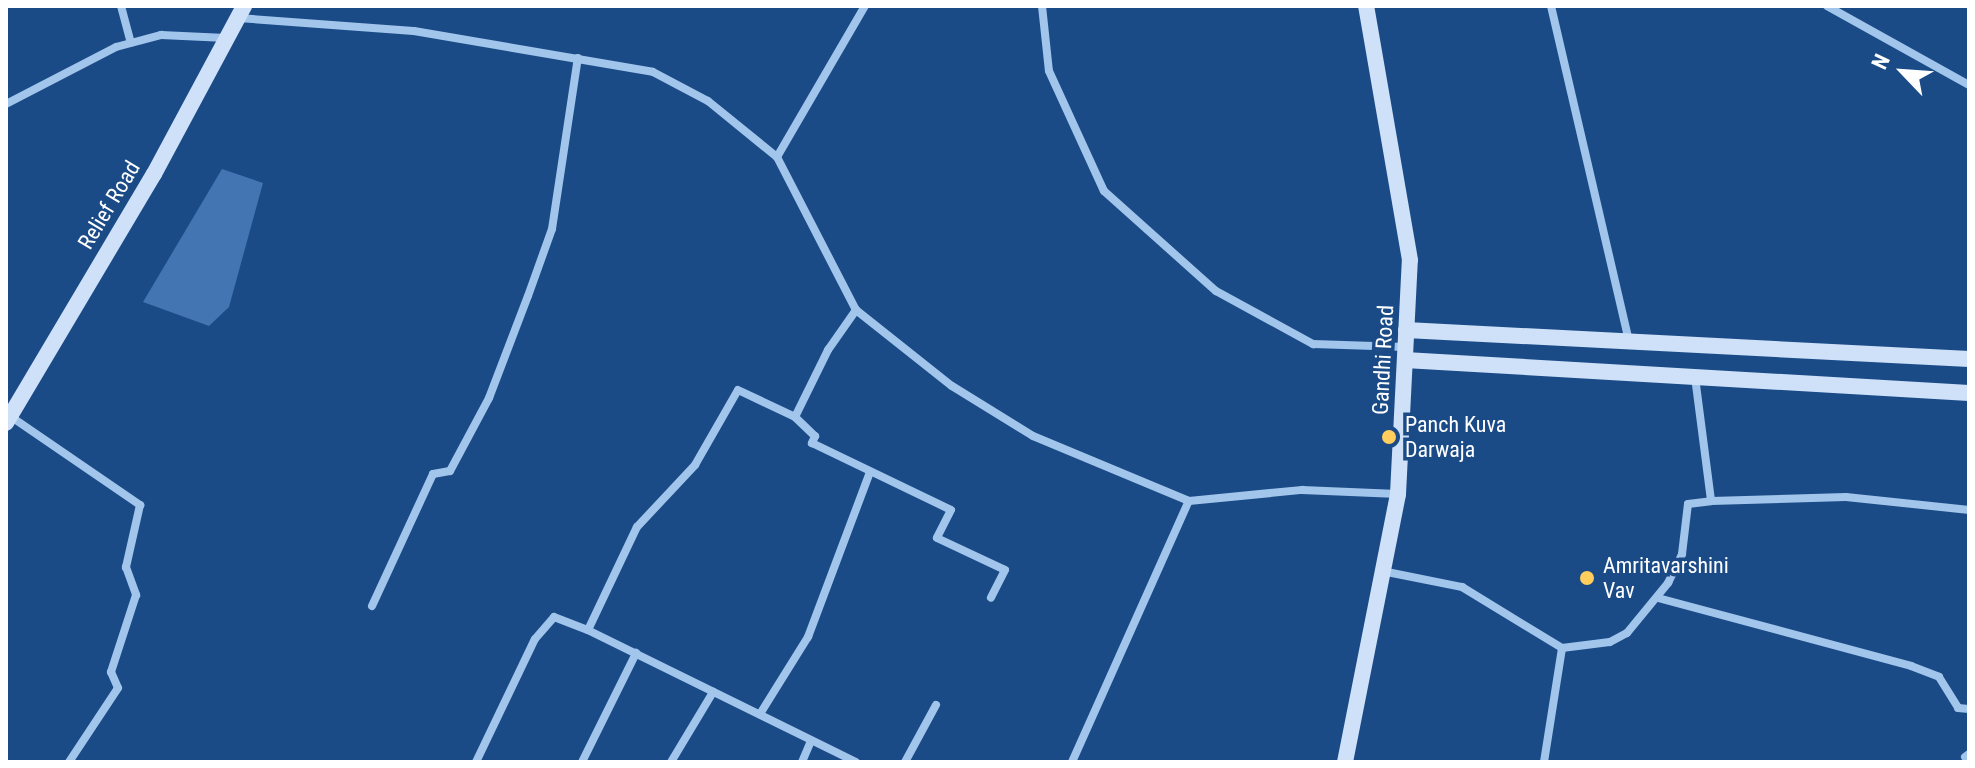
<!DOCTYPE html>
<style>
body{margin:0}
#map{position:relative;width:1975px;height:768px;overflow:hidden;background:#1a4b87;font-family:"Roboto Condensed",sans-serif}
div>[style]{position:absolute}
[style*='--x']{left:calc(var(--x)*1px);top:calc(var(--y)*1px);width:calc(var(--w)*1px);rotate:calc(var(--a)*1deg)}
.building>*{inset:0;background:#4275b1}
.street>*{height:8px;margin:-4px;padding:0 4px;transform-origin:4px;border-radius:4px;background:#a2c5ec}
.secondary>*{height:16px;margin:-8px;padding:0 8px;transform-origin:8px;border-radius:8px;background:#cee1f9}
.dots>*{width:22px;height:22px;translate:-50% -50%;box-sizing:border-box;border:4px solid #1a4b87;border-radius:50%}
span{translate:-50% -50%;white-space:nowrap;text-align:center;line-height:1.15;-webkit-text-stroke:7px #1a4b87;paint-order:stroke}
.street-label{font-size:22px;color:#fff}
.poi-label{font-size:22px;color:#fff}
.left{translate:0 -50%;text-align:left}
.frame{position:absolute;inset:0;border:8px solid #fff;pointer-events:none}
.north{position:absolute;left:1863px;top:32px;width:80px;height:80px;-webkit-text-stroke:6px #1a4b87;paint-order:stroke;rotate:295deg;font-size:22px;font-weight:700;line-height:32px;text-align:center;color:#fff}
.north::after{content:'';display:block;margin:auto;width:28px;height:36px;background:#fff;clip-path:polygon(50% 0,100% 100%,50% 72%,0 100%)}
</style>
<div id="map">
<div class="building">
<i style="clip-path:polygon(222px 169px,263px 183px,229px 307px,209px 326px,143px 302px)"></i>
</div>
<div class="street">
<i style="--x:121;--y:6;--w:38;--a:75"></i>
<i style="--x:1042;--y:6;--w:65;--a:83.9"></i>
<i style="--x:1049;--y:71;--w:132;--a:65.4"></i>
<i style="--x:1104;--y:191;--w:150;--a:41.8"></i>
<i style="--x:1216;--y:291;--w:111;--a:28.7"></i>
<i style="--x:1313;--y:344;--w:92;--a:1.9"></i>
<i style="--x:1551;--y:6;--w:344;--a:76.9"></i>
<i style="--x:1827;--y:6;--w:162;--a:29.1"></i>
<i style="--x:238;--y:18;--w:176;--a:4.2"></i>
<i style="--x:414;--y:31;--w:242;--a:9.7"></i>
<i style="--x:653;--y:72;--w:62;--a:27.8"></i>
<i style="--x:708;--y:101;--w:89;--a:39.1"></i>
<i style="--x:777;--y:157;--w:172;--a:62.7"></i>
<i style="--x:856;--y:310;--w:122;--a:38.4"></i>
<i style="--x:952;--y:386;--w:95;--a:31.7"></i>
<i style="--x:1033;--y:436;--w:169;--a:22.6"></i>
<i style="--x:1189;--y:501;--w:114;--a:-5.6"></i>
<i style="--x:1302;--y:490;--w:96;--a:2.4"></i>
<i style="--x:6;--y:104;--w:124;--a:-27.4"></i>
<i style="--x:116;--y:47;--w:47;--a:-14.9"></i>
<i style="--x:161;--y:35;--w:65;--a:2.6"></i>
<i style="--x:777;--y:157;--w:175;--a:-59.8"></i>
<i style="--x:1695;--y:377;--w:125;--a:82.6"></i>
<i style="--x:1711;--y:501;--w:135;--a:-1.7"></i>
<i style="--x:1846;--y:497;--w:124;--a:6"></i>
<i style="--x:10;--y:416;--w:158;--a:34.4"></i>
<i style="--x:140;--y:505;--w:64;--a:102.7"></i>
<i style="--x:126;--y:567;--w:30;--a:70"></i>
<i style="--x:136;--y:595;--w:81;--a:108"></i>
<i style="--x:111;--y:672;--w:17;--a:66"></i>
<i style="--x:118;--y:688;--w:89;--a:123.5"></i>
<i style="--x:795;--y:417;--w:28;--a:44"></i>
<i style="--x:815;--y:436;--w:8;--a:113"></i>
<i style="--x:812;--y:443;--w:154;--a:25.7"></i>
<i style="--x:951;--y:510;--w:31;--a:117"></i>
<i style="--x:937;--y:538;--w:75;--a:25.2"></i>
<i style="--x:1005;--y:570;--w:31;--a:117"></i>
<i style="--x:1382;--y:571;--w:82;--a:11.3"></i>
<i style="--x:1462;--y:587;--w:117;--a:31.4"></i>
<i style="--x:1658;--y:598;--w:262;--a:15"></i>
<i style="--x:1911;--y:666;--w:30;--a:21"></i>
<i style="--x:1939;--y:677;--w:36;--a:58"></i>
<i style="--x:1958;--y:708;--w:11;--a:5"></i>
<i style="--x:372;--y:606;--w:145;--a:-65.2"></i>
<i style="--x:433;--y:474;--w:17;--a:-10"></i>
<i style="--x:450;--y:471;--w:83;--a:-61.9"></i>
<i style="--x:489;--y:398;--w:109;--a:-69.1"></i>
<i style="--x:528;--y:296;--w:71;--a:-70.3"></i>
<i style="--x:552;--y:229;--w:173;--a:-81.4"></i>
<i style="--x:760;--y:714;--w:91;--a:-58.1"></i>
<i style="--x:808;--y:637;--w:176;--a:-69.4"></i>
<i style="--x:1965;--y:757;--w:5;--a:-37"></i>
<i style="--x:476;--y:762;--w:136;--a:-64.4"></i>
<i style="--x:535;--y:639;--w:29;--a:-49"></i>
<i style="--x:554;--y:617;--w:36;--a:21"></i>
<i style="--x:582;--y:762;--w:122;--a:-63.6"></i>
<i style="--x:671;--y:762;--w:82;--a:-59"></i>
<i style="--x:802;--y:762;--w:23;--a:-67"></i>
<i style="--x:856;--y:762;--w:299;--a:-153.8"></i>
<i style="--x:588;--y:630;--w:114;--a:-64.6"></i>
<i style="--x:637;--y:527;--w:85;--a:-46.9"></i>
<i style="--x:695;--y:465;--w:86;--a:-60.2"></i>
<i style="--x:738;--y:390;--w:63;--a:25.3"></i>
<i style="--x:795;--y:417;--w:75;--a:-63.8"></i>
<i style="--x:828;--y:350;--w:49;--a:-55"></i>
<i style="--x:905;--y:762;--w:65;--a:-61.5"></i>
<i style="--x:1072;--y:762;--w:286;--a:-65.9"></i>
<i style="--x:1544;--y:762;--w:115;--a:-81"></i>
<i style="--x:1562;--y:648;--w:48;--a:-7.1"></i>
<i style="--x:1610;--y:642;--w:19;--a:-28"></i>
<i style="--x:1627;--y:633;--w:65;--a:-50.6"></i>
<i style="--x:1668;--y:583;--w:32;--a:-64"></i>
<i style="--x:1682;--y:554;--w:50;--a:-83.2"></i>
<i style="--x:1688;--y:504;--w:23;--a:-7"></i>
</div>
<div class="secondary">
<i style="--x:1406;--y:330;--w:564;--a:2.95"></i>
<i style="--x:1405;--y:360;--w:565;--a:3.35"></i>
<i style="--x:6;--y:423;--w:290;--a:-59.3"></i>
<i style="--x:154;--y:174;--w:191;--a:-61.8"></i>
<i style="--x:1345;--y:762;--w:273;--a:-78.8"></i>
<i style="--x:1398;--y:494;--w:234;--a:-87.1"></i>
<i style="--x:1410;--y:260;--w:258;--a:-99.8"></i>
</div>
<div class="dots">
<i style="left:1389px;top:437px;background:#ffce5d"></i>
<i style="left:1587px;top:578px;background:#ffce5d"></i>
</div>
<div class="street-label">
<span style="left:109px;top:205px;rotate:-59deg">Relief Road</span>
<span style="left:1383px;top:360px;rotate:-87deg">Gandhi Road</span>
</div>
<div class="poi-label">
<span class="left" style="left:1405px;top:437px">Panch Kuva<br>Darwaja</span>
<span class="left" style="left:1603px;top:578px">Amritavarshini<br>Vav</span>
</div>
<div class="frame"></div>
<div class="north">N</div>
</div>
